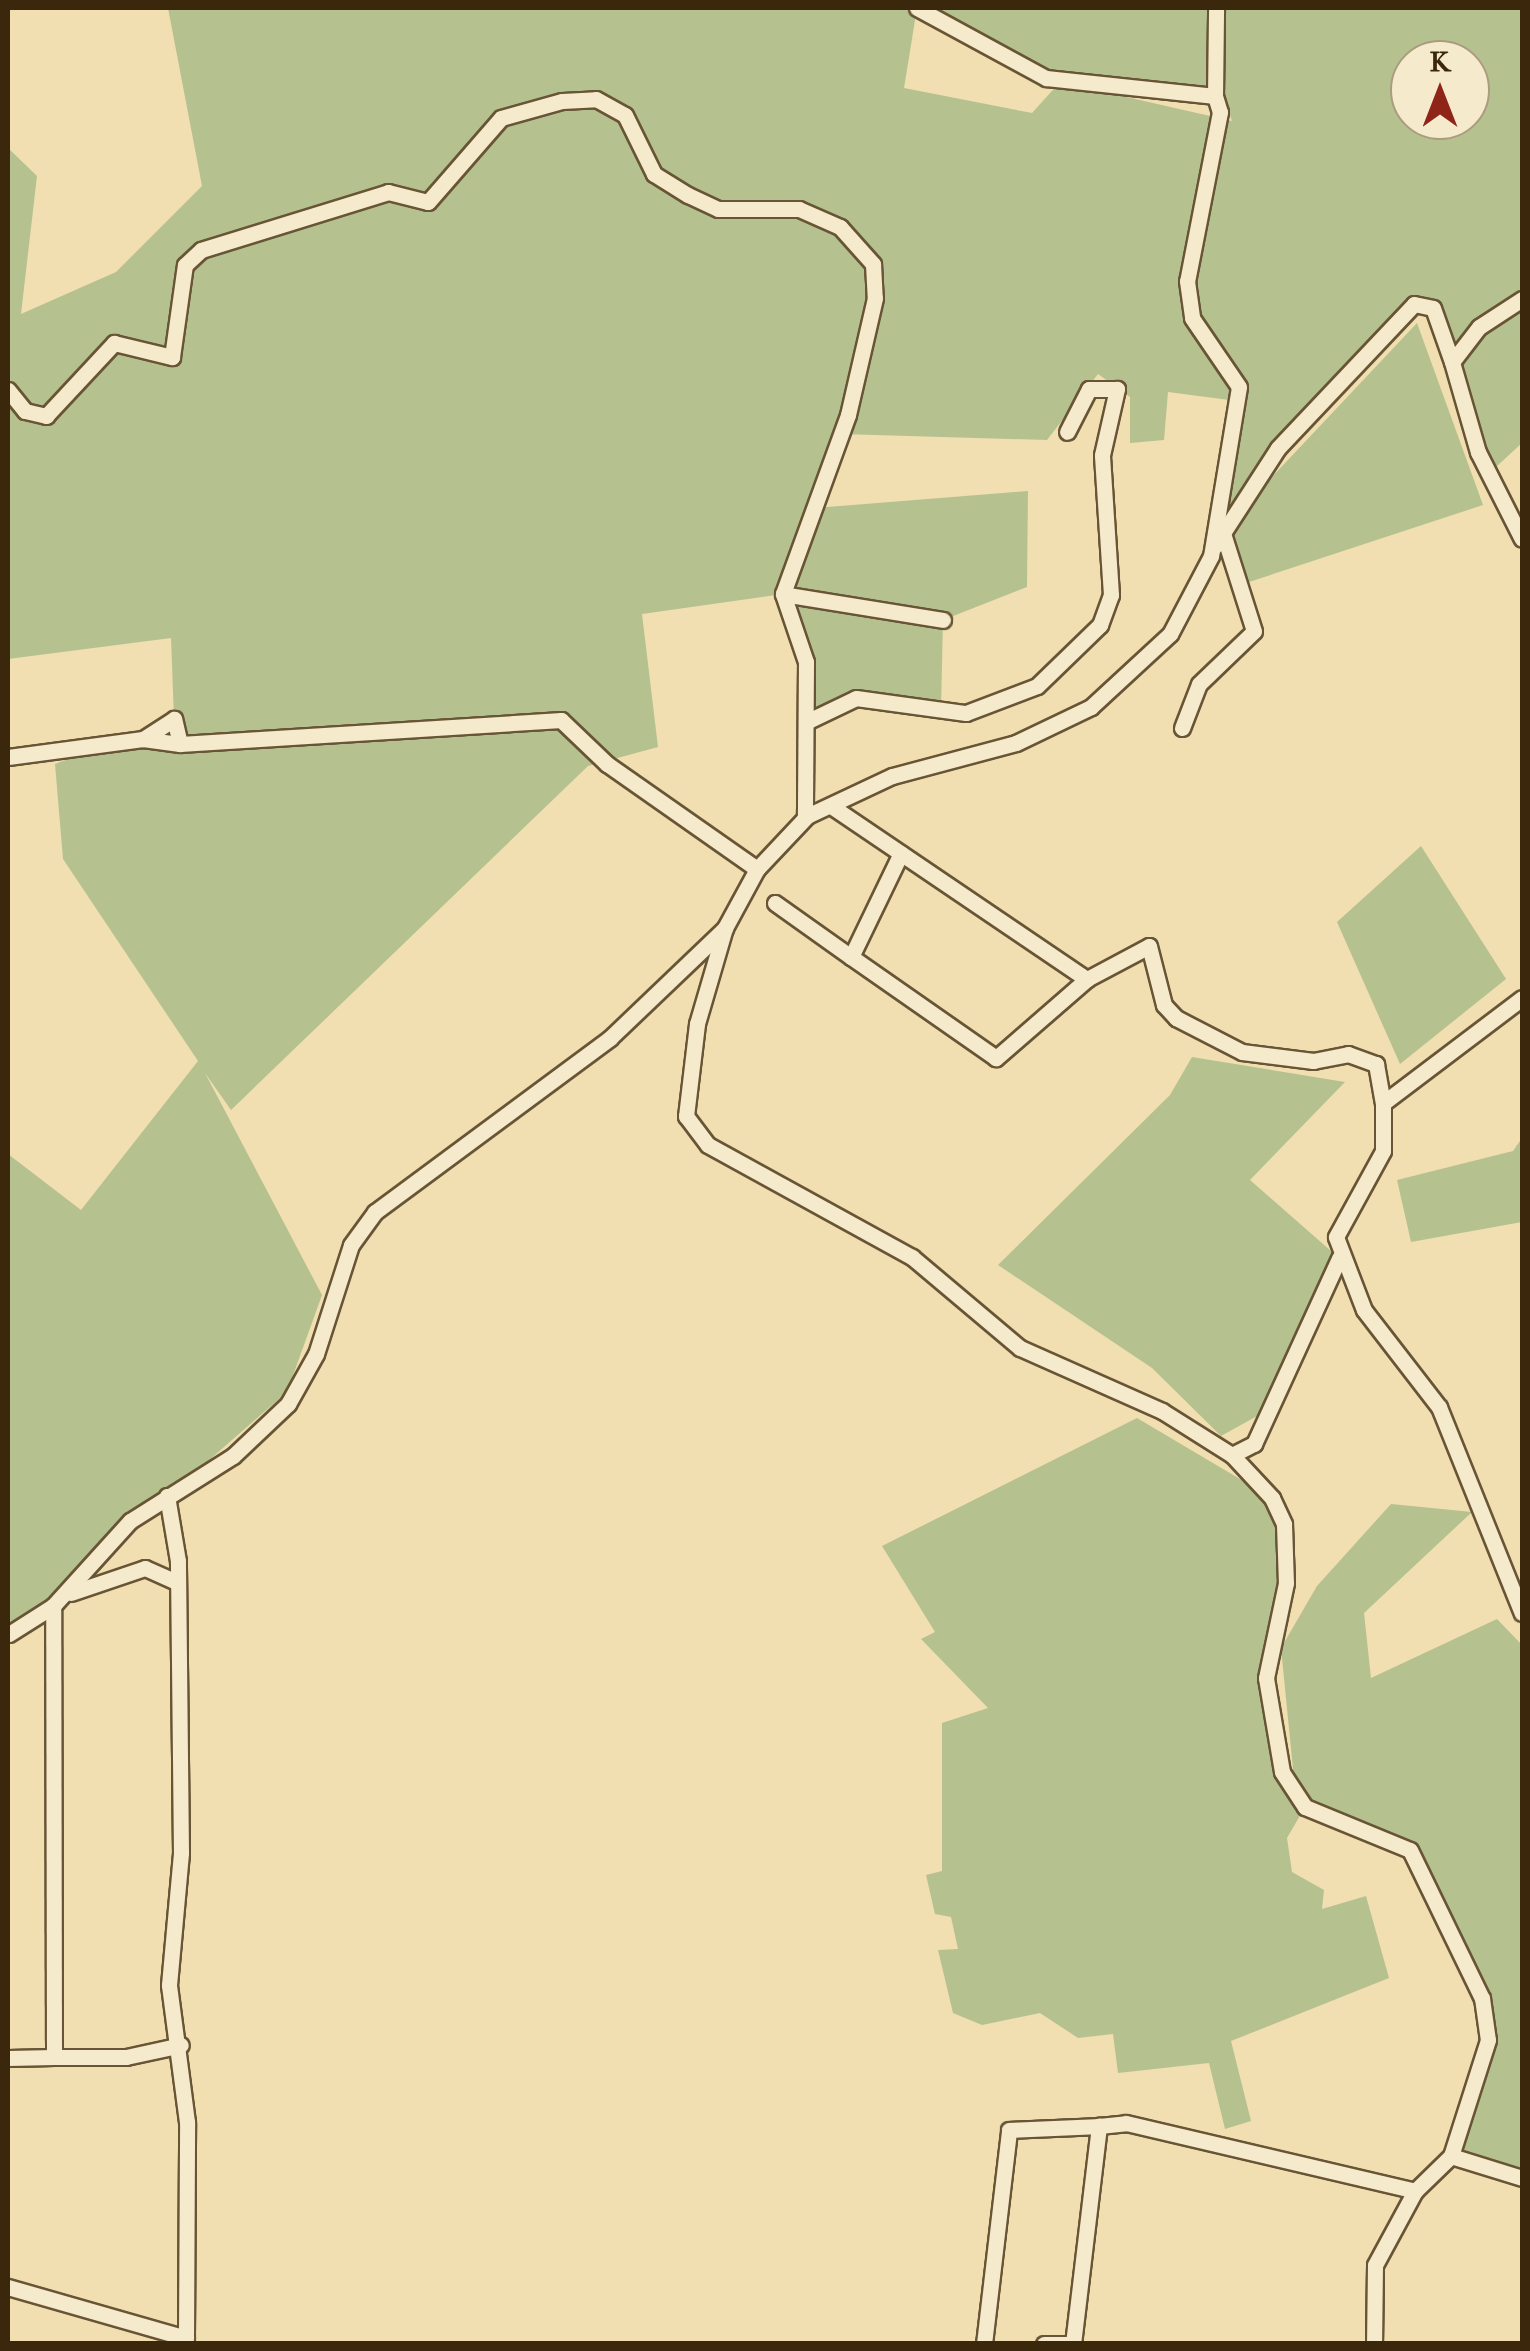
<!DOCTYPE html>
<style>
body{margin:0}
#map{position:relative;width:1530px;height:2351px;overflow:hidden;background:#f1deb1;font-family:"IM FELL French Canon",serif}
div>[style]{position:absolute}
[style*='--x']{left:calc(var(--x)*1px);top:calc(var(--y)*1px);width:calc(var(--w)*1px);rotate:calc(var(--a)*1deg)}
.green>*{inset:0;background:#b5c28f}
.roads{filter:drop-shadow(2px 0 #685535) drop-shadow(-2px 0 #685535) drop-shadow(0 2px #685535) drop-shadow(0 -2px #685535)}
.minor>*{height:15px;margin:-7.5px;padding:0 7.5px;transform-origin:7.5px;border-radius:7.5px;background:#f6eacc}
span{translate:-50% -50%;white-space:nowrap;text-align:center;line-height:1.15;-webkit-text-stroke:8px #f6eacc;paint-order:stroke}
.frame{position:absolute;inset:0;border:10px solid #3b270c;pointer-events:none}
.north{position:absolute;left:1390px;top:40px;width:100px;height:100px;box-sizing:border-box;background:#f6eacc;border:2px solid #ab9c7f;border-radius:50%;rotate:0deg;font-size:28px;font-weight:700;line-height:40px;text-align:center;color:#3b270c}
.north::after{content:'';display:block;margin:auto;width:35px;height:45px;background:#8f2418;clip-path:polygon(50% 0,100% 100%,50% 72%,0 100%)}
</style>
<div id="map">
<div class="green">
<i style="clip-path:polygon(evenodd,168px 8px,917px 8px,904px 88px,1032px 113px,1060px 82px,922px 8px,1522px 8px,1522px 443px,1496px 467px,1478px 452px,1433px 308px,1414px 304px,1311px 410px,1211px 538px,1237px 401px,1168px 392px,1164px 440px,1130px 443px,1130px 397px,1098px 374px,1047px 440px,841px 434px,815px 508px,1028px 491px,1027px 587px,943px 620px,941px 709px,856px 698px,806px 722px,806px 661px,783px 594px,642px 614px,658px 747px,588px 766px,231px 1110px,205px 1073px,322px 1295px,287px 1392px,8px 1636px,8px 1154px,81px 1210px,198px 1061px,63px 859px,55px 764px,174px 719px,171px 638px,8px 659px,8px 148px,37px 176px,21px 314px,116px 272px,202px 186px,168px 8px,1410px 60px,1470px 60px,1470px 120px,1410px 120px,1410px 60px,168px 8px,1218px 79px,1232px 121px,1087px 88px,1215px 96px,1218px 79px)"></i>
<i style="clip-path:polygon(1417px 323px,1483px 505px,1240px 585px,1222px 530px)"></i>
<i style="clip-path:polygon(1421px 846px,1506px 979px,1400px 1064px,1337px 922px)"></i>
<i style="clip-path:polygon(1192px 1057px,1345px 1082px,1250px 1180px,1339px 1258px,1268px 1410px,1221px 1436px,1152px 1368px,998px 1265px,1170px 1095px)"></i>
<i style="clip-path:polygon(1522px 1138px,1522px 1222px,1411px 1242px,1397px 1180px,1513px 1151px)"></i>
<i style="clip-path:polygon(1137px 1418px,1272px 1498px,1285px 1536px,1268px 1724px,1295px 1789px,1281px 1648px,1317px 1586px,1391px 1504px,1472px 1512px,1364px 1613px,1371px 1678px,1497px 1619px,1522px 1645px,1522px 2175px,1451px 2156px,1488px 2040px,1410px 1850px,1305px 1807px,1287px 1838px,1292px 1872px,1324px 1890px,1322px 1909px,1366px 1896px,1389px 1978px,1231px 2041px,1251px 2121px,1225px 2129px,1209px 2063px,1118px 2073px,1113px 2034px,1078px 2038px,1040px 2013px,982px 2025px,953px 2013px,938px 1950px,958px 1949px,951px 1917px,935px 1914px,926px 1875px,942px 1871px,942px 1723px,988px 1708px,921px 1639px,935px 1632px,882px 1546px)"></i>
</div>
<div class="roads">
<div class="minor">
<i style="--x:917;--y:8;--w:147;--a:28.5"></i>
<i style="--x:1046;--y:78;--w:170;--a:6.1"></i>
<i style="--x:1215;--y:96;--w:17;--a:73"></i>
<i style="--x:1220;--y:112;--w:172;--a:101"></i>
<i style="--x:1187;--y:281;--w:37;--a:82"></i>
<i style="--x:1192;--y:318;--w:83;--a:55.7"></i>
<i style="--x:1239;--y:387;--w:171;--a:99.4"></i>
<i style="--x:1211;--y:556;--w:88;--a:117.7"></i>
<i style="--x:1170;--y:634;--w:108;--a:137.3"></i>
<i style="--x:1091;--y:707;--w:83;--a:154.4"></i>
<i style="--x:1016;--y:743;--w:128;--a:165.1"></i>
<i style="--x:892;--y:776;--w:94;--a:154.8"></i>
<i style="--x:807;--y:816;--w:73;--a:133.3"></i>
<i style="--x:757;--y:869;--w:67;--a:118.5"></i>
<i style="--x:725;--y:928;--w:100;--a:106.3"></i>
<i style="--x:697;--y:1024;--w:93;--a:96.8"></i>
<i style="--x:686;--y:1116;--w:36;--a:53"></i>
<i style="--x:708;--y:1145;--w:233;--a:28.8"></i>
<i style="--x:912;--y:1257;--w:141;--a:40.1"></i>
<i style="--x:1020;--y:1348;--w:155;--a:23.9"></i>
<i style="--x:1162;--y:1411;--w:83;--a:32.2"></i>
<i style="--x:1232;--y:1455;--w:59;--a:47.1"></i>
<i style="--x:1272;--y:1498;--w:29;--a:65"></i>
<i style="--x:1284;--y:1524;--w:59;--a:88.1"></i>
<i style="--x:1286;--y:1583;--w:97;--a:101.9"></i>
<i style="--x:1266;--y:1678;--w:95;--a:80.3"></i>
<i style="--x:1282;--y:1772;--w:42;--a:56.7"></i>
<i style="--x:1305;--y:1807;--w:113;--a:22.3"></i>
<i style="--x:1410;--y:1850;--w:165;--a:64.1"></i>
<i style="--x:1482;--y:1998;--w:42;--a:81.9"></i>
<i style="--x:1488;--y:2040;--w:122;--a:107.7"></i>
<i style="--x:1451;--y:2156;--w:50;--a:135.8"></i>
<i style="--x:1415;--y:2191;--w:84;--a:118.4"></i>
<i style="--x:1375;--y:2265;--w:79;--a:90.7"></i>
<i style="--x:1215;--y:96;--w:88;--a:-89.3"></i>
<i style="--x:1522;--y:299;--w:51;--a:146.9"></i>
<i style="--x:1479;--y:327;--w:44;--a:127.6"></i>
<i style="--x:1452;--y:362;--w:94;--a:73.9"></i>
<i style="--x:1478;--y:452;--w:97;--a:63.2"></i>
<i style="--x:8;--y:390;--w:27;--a:51"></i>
<i style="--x:25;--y:411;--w:22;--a:13"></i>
<i style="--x:46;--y:416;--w:100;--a:-47"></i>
<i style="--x:114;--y:343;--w:60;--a:13.6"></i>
<i style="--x:172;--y:357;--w:93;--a:-82"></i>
<i style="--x:185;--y:265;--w:22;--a:-43"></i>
<i style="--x:201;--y:250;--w:196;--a:-17.2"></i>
<i style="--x:388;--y:192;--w:41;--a:14"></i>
<i style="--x:428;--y:202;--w:111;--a:-49"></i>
<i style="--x:501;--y:118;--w:63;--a:-15.6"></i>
<i style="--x:562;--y:101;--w:34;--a:-3"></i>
<i style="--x:596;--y:99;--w:33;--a:29"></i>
<i style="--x:625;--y:115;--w:66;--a:63.8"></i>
<i style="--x:654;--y:174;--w:40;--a:32"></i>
<i style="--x:688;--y:195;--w:33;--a:25"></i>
<i style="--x:718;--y:209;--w:81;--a:0"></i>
<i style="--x:799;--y:209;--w:45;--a:23.7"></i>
<i style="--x:840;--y:227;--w:50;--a:48.3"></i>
<i style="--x:873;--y:264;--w:34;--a:87"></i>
<i style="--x:875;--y:298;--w:120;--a:103"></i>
<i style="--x:848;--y:415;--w:190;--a:110"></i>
<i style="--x:783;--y:594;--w:72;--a:71.3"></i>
<i style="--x:806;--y:662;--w:156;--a:90.4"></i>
<i style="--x:1214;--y:547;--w:118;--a:-57.1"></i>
<i style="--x:1278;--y:448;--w:198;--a:-46.6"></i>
<i style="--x:1414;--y:304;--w:19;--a:12"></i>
<i style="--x:1433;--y:308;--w:57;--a:70.6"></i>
<i style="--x:783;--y:594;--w:162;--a:9.2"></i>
<i style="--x:806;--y:722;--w:55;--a:-25.6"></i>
<i style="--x:856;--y:698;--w:111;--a:7.8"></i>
<i style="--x:966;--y:713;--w:76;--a:-20.8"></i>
<i style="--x:1037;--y:686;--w:88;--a:-44.1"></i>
<i style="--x:1100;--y:625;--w:32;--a:-70"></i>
<i style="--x:1111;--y:595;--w:140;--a:-93.7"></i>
<i style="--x:1102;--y:455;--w:68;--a:-77.2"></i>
<i style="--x:1117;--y:389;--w:28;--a:180"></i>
<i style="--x:1089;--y:389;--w:48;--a:117.1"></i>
<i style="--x:1182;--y:728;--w:47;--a:-68.9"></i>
<i style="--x:1199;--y:684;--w:76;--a:-43.9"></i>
<i style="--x:1254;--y:631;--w:106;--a:-107.6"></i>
<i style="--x:180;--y:744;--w:382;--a:-3.6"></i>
<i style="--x:561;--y:720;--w:64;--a:43.7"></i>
<i style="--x:607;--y:764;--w:183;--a:35"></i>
<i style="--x:8;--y:757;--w:136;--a:-7.6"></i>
<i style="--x:143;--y:739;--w:37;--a:8"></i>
<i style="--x:180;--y:744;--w:26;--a:-103"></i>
<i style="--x:174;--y:719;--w:37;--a:147"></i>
<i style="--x:831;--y:806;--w:309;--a:34.1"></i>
<i style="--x:1087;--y:979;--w:121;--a:139"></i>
<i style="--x:996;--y:1058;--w:177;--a:-145.1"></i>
<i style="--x:851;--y:957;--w:115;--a:-64.3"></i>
<i style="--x:775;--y:903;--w:93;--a:35.4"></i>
<i style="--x:1087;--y:979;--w:70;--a:-28"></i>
<i style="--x:1149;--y:946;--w:61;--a:75.7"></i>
<i style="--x:1164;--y:1005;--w:18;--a:47"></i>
<i style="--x:1176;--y:1018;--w:74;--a:27.3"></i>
<i style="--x:1242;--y:1052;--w:72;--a:7.2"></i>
<i style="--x:1313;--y:1061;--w:36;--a:-11"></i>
<i style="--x:1348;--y:1054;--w:30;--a:20"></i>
<i style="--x:1376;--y:1064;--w:40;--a:80"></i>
<i style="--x:1522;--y:998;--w:174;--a:142.9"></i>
<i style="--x:1383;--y:1103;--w:48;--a:90"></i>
<i style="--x:1383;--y:1151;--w:98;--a:118.7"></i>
<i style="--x:1336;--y:1237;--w:78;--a:69"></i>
<i style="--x:1364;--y:1310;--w:123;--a:52.3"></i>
<i style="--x:1439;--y:1407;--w:222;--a:68.1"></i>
<i style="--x:1232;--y:1455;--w:25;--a:-27"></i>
<i style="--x:1254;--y:1444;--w:205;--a:-65.4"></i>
<i style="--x:71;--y:1593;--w:78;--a:-18.7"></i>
<i style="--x:145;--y:1568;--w:36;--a:24"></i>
<i style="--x:9;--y:1634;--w:52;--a:-32.5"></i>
<i style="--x:53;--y:1606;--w:115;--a:-47.8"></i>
<i style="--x:130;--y:1521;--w:122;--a:-32.3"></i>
<i style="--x:233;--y:1456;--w:76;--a:-43.4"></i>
<i style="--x:288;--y:1404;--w:57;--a:-60.8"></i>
<i style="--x:316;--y:1354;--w:114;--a:-72.2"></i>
<i style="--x:351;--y:1245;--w:41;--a:-54"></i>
<i style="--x:375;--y:1212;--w:292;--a:-36.5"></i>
<i style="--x:610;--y:1038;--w:159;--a:-43.7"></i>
<i style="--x:54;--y:2057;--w:72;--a:0"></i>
<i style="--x:126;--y:2057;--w:56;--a:-12.3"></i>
<i style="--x:8;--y:2058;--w:46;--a:-1.2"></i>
<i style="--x:54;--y:2057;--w:451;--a:-90.1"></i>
<i style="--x:1451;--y:2156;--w:74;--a:17.2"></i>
<i style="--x:8;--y:2287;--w:185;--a:16"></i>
<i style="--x:186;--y:2338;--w:216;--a:-89.7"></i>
<i style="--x:187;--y:2122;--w:138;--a:-97.5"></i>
<i style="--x:169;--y:1985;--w:133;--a:-84.8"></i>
<i style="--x:181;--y:1853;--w:292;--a:-90.6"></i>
<i style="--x:178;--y:1561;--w:66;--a:-99.6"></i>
<i style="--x:984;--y:2344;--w:215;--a:-83.3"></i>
<i style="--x:1009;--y:2130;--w:90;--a:-2.5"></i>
<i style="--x:1044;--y:2344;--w:26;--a:0"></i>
<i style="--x:1073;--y:2344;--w:220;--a:-83.2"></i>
<i style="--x:1099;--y:2126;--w:27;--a:-6"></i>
<i style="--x:1126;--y:2123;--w:297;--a:13.2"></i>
</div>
</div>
<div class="frame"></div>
<div class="north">K</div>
</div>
